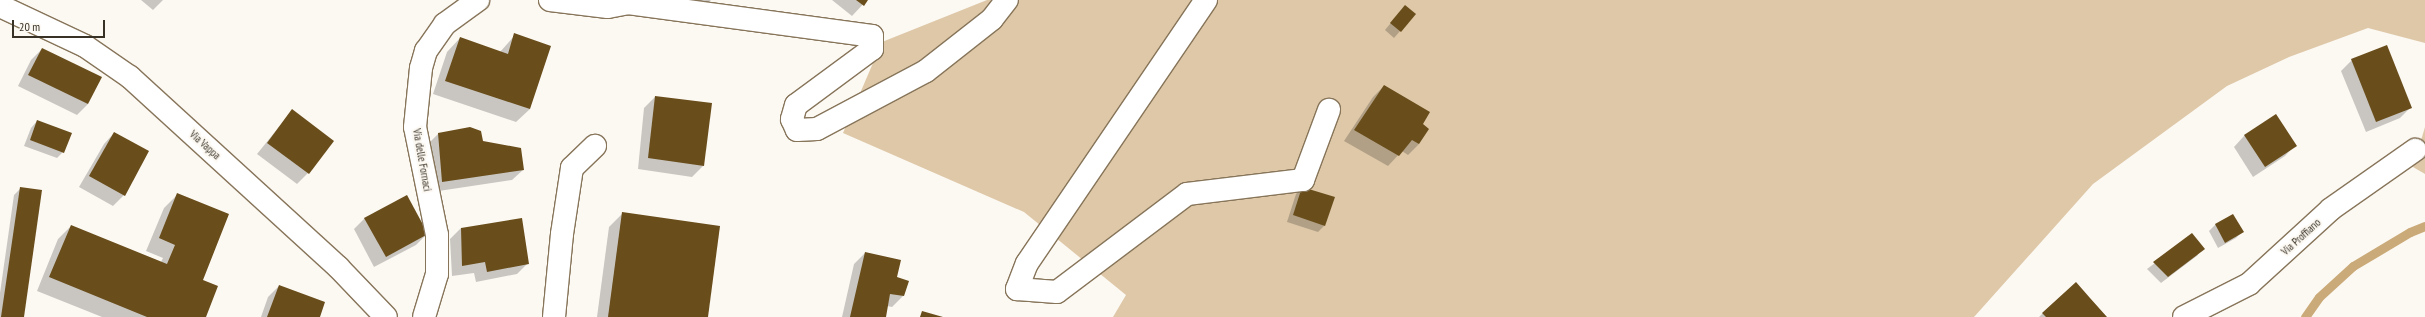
<!DOCTYPE html>
<style>
body{margin:0}
#map{position:relative;width:2425px;height:317px;overflow:hidden;background:#fcf8f2;font-family:"PT Sans Narrow",sans-serif}
div>[style]{position:absolute}
[style*='--x']{left:calc(var(--x)*1px);top:calc(var(--y)*1px);width:calc(var(--w)*1px);rotate:calc(var(--a)*1deg)}
.green>*{inset:0;background:#dec8a8}
.shadow>*{inset:0;background:#0003}
.stream>*{height:9px;margin:-4.5px;padding:0 4.5px;transform-origin:4.5px;border-radius:4.5px;background:#caaa78}
.building>*{inset:0;background:#694d1b}
.roads{filter:drop-shadow(1px 0 #87755a) drop-shadow(-1px 0 #87755a) drop-shadow(0 1px #87755a) drop-shadow(0 -1px #87755a)}
.street>*{height:22px;margin:-11px;padding:0 11px;transform-origin:11px;border-radius:11px;background:#fff}
span{translate:-50% -50%;white-space:nowrap;text-align:center;line-height:1.15;-webkit-text-stroke:4px #fcf8f2;paint-order:stroke}
.street-label{font-size:11px;color:#383125}
.scale{position:absolute;left:12px;top:20px;width:93px;height:18px;box-sizing:border-box;border:2px solid #383125;border-top:0;padding-left:5px;font-size:12px;line-height:14px;white-space:nowrap;color:#383125;-webkit-text-stroke:3px #fcf8f2;paint-order:stroke}
</style>
<div id="map">
<div class="green">
<i style="clip-path:polygon(987px 0,2425px 0,2425px 43px,2368px 28px,2289px 57px,2227px 86px,2093px 184px,1974px 317px,1113px 317px,1126px 295px,1024px 212px,843px 133px,882px 42px)"></i>
<i style="clip-path:polygon(2425px 127px,2425px 174px,2413px 167px)"></i>
</div>
<div class="shadow">
<i style="clip-path:polygon(141px 0,163px 0,153px 10px)"></i>
<i style="clip-path:polygon(650px 0,711px 0,700px 10px)"></i>
<i style="clip-path:polygon(832px 0,867px 0,852px 16px)"></i>
<i style="clip-path:polygon(1399px 13px,1415px 14px,1394px 38px,1385px 30px)"></i>
<i style="clip-path:polygon(515px 35px,530px 109px,516px 122px,433px 94px,447px 52px,460px 38px,500px 52px)"></i>
<i style="clip-path:polygon(42px 49px,88px 104px,77px 115px,18px 86px,31px 60px)"></i>
<i style="clip-path:polygon(2352px 60px,2411px 107px,2400px 118px,2366px 132px,2341px 71px)"></i>
<i style="clip-path:polygon(1384px 86px,1422px 124px,1419px 144px,1408px 155px,1402px 151px,1388px 166px,1344px 141px,1373px 97px)"></i>
<i style="clip-path:polygon(655px 97px,703px 166px,692px 177px,638px 169px,644px 108px)"></i>
<i style="clip-path:polygon(292px 111px,308px 173px,297px 184px,257px 154px)"></i>
<i style="clip-path:polygon(2276px 116px,2295px 145px,2285px 156px,2253px 177px,2234px 147px,2244px 136px)"></i>
<i style="clip-path:polygon(37px 121px,63px 152px,57px 158px,24px 146px,31px 128px)"></i>
<i style="clip-path:polygon(114px 133px,124px 195px,113px 206px,79px 187px,104px 144px)"></i>
<i style="clip-path:polygon(439px 133px,482px 141px,523px 170px,512px 180px,432px 192px,428px 144px)"></i>
<i style="clip-path:polygon(21px 188px,23px 317px,0 317px,0 293px,14px 195px)"></i>
<i style="clip-path:polygon(1302px 188px,1324px 226px,1318px 232px,1287px 222px,1296px 194px)"></i>
<i style="clip-path:polygon(177px 195px,201px 280px,205px 317px,102px 317px,37px 291px,58px 239px,71px 226px,161px 262px,163px 258px,146px 251px,164px 208px)"></i>
<i style="clip-path:polygon(623px 213px,707px 317px,597px 317px,609px 227px)"></i>
<i style="clip-path:polygon(2233px 216px,2242px 232px,2236px 238px,2218px 248px,2209px 231px,2215px 225px)"></i>
<i style="clip-path:polygon(365px 218px,427px 234px,416px 245px,374px 267px,354px 229px)"></i>
<i style="clip-path:polygon(461px 228px,528px 263px,517px 274px,476px 282px,474px 273px,452px 276px,450px 239px)"></i>
<i style="clip-path:polygon(2192px 235px,2198px 255px,2161px 283px,2147px 269px)"></i>
<i style="clip-path:polygon(865px 253px,895px 278px,903px 296px,892px 307px,887px 306px,885px 317px,842px 317px,854px 264px)"></i>
<i style="clip-path:polygon(279px 286px,319px 317px,261px 317px,268px 297px)"></i>
<i style="clip-path:polygon(2043px 313px,2106px 317px,2039px 317px)"></i>
</div>
<div class="stream">
<i style="--x:2305;--y:317;--w:24;--a:-55"></i>
<i style="--x:2319;--y:297;--w:46;--a:-42.4"></i>
<i style="--x:2353;--y:266;--w:66;--a:-30.8"></i>
<i style="--x:2410;--y:232;--w:16;--a:-22"></i>
</div>
<div class="building">
<i style="clip-path:polygon(856px 0,868px 0,864px 6px)"></i>
<i style="clip-path:polygon(1405px 5px,1416px 14px,1401px 32px,1390px 23px)"></i>
<i style="clip-path:polygon(514px 33px,551px 46px,530px 109px,445px 81px,460px 37px,508px 54px)"></i>
<i style="clip-path:polygon(2387px 45px,2412px 108px,2376px 122px,2351px 59px)"></i>
<i style="clip-path:polygon(42px 48px,102px 77px,88px 104px,28px 75px)"></i>
<i style="clip-path:polygon(1384px 85px,1430px 112px,1423px 124px,1429px 129px,1419px 144px,1412px 140px,1399px 156px,1354px 130px)"></i>
<i style="clip-path:polygon(655px 96px,712px 103px,704px 166px,648px 158px)"></i>
<i style="clip-path:polygon(292px 109px,334px 141px,309px 174px,267px 143px)"></i>
<i style="clip-path:polygon(2276px 114px,2297px 146px,2265px 167px,2244px 135px)"></i>
<i style="clip-path:polygon(37px 120px,72px 133px,64px 153px,30px 140px)"></i>
<i style="clip-path:polygon(470px 127px,481px 131px,483px 141px,521px 148px,524px 170px,442px 182px,438px 133px)"></i>
<i style="clip-path:polygon(114px 132px,149px 151px,125px 196px,89px 176px)"></i>
<i style="clip-path:polygon(20px 187px,42px 190px,24px 317px,1px 317px)"></i>
<i style="clip-path:polygon(1302px 187px,1335px 197px,1325px 226px,1293px 215px)"></i>
<i style="clip-path:polygon(177px 193px,229px 214px,203px 280px,218px 286px,206px 317px,147px 317px,49px 277px,71px 225px,167px 264px,175px 245px,159px 238px)"></i>
<i style="clip-path:polygon(407px 195px,428px 234px,386px 257px,364px 218px)"></i>
<i style="clip-path:polygon(622px 212px,720px 226px,708px 317px,608px 317px)"></i>
<i style="clip-path:polygon(2233px 214px,2244px 232px,2225px 243px,2215px 224px)"></i>
<i style="clip-path:polygon(522px 218px,529px 264px,487px 272px,485px 262px,462px 266px,461px 228px)"></i>
<i style="clip-path:polygon(2192px 233px,2205px 249px,2168px 277px,2153px 262px)"></i>
<i style="clip-path:polygon(865px 252px,901px 260px,897px 277px,909px 281px,904px 296px,890px 294px,886px 317px,850px 317px)"></i>
<i style="clip-path:polygon(2076px 282px,2090px 298px,2107px 317px,2046px 317px,2042px 313px)"></i>
<i style="clip-path:polygon(279px 285px,325px 302px,320px 317px,267px 317px)"></i>
<i style="clip-path:polygon(922px 311px,943px 317px,920px 317px)"></i>
</div>
<div class="roads">
<div class="street">
<i style="--x:550;--y:0;--w:58;--a:6.9"></i>
<i style="--x:608;--y:7;--w:20;--a:-11"></i>
<i style="--x:628;--y:3;--w:246;--a:7.7"></i>
<i style="--x:872;--y:36;--w:13;--a:90"></i>
<i style="--x:872;--y:49;--w:94;--a:143.6"></i>
<i style="--x:796;--y:105;--w:15;--a:106"></i>
<i style="--x:792;--y:119;--w:12;--a:66"></i>
<i style="--x:797;--y:130;--w:20;--a:-3"></i>
<i style="--x:817;--y:129;--w:123;--a:-28"></i>
<i style="--x:926;--y:71;--w:84;--a:-38.2"></i>
<i style="--x:992;--y:19;--w:24;--a:-52"></i>
<i style="--x:1206;--y:0;--w:318;--a:124.2"></i>
<i style="--x:1027;--y:263;--w:28;--a:111"></i>
<i style="--x:1017;--y:289;--w:40;--a:4.3"></i>
<i style="--x:1057;--y:292;--w:163;--a:-37"></i>
<i style="--x:1187;--y:194;--w:117;--a:-6.9"></i>
<i style="--x:1303;--y:180;--w:75;--a:-69.6"></i>
<i style="--x:0;--y:6;--w:94;--a:25.2"></i>
<i style="--x:85;--y:46;--w:55;--a:34.6"></i>
<i style="--x:130;--y:77;--w:282;--a:42.4"></i>
<i style="--x:338;--y:267;--w:69;--a:46.2"></i>
<i style="--x:424;--y:317;--w:45;--a:-73.2"></i>
<i style="--x:437;--y:274;--w:39;--a:-90"></i>
<i style="--x:437;--y:235;--w:110;--a:-101.5"></i>
<i style="--x:415;--y:127;--w:59;--a:-84.2"></i>
<i style="--x:421;--y:68;--w:18;--a:-74"></i>
<i style="--x:426;--y:51;--w:33;--a:-55"></i>
<i style="--x:445;--y:24;--w:41;--a:-36"></i>
<i style="--x:554;--y:317;--w:83;--a:-84.5"></i>
<i style="--x:562;--y:234;--w:67;--a:-81.4"></i>
<i style="--x:572;--y:168;--w:32;--a:-44"></i>
<i style="--x:2184;--y:317;--w:73;--a:-26.9"></i>
<i style="--x:2249;--y:284;--w:111;--a:-42.4"></i>
<i style="--x:2331;--y:209;--w:103;--a:-35.1"></i>
</div>
</div>
<div class="street-label">
<span style="left:205px;top:145px;rotate:42deg">Via Vappa</span>
<span style="left:422px;top:160px;rotate:80deg">Via delle Fornaci</span>
<span style="left:2301px;top:237px;rotate:-42deg">Via Proffiano</span>
</div>
<div class="scale">20 m</div>
</div>
